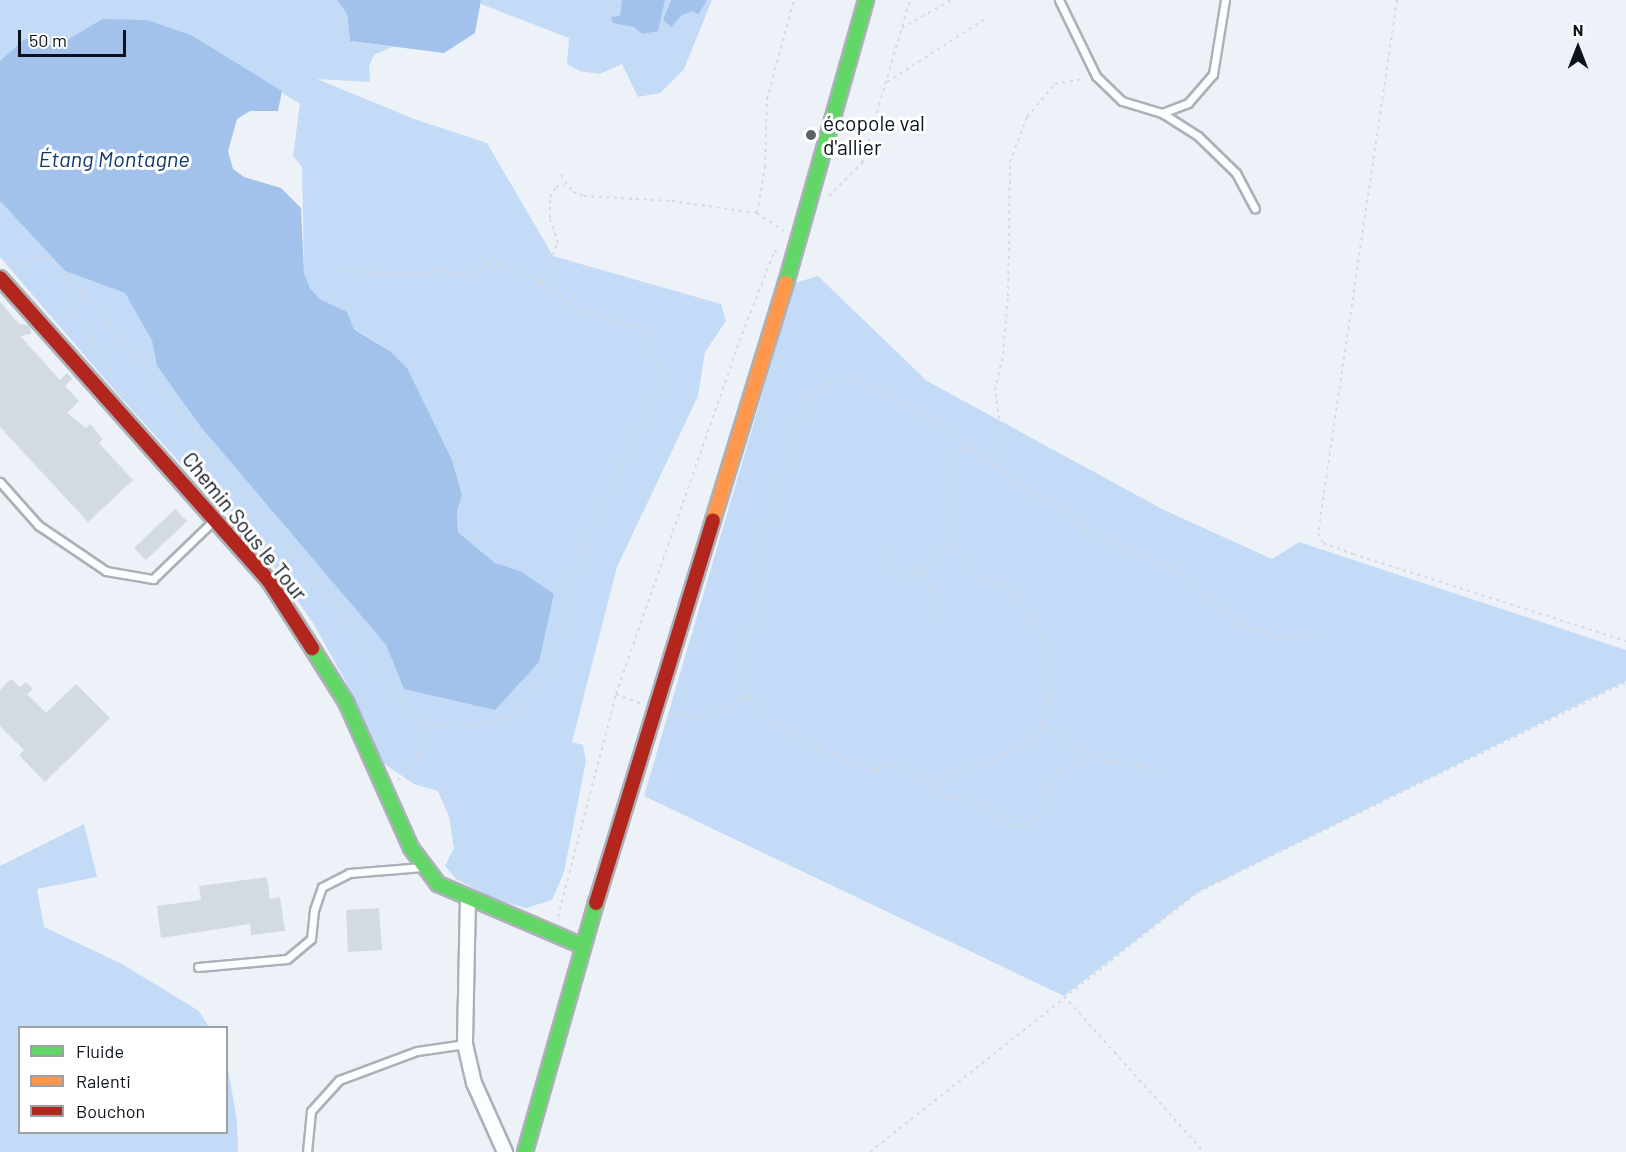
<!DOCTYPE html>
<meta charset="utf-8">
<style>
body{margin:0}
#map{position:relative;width:1626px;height:1152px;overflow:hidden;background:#ecf2f7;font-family:Barlow,sans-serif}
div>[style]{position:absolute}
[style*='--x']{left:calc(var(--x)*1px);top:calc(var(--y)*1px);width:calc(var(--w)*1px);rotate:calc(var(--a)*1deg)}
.green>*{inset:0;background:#c4dbf7}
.water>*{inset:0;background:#a2c2ec}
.building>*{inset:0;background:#d3dae1}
.path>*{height:2px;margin-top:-1px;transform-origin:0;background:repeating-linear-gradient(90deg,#d8d9dc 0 3px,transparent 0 7.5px)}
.roads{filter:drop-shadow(2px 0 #abb1b8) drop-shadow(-2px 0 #abb1b8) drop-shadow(0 2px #abb1b8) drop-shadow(0 -2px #abb1b8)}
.lane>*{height:7px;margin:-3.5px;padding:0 3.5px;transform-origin:3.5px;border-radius:3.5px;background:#fcfdfe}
.street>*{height:14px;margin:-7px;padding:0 7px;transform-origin:7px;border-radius:7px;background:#fcfdfe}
.fast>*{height:14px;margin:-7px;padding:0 7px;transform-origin:7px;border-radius:7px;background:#63d668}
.slow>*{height:14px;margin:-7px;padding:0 7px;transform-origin:7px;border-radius:7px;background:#ff974d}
.jam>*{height:14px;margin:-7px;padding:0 7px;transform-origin:7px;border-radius:7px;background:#b3261e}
.dots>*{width:16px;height:16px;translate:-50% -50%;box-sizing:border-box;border:3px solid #fff;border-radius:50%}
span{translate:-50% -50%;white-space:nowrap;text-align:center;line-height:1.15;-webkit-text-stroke:6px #fff;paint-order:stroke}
.poi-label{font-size:21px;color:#0b121b}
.left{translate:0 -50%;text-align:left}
.street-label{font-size:21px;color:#0b121b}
.water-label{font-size:22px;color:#0e396d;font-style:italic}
.legend{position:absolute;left:18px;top:1026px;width:210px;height:108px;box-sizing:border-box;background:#fff;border:2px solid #9da0a4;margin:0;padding:8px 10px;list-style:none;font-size:18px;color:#0b121b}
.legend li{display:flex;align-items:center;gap:12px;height:30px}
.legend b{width:30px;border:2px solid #9da0a4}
.north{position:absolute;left:1548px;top:18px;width:60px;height:60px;-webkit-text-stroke:4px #fff;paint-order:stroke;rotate:0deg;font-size:16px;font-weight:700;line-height:24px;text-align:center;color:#0b121b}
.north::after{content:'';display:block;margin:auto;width:21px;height:27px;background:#0b121b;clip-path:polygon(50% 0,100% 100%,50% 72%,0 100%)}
.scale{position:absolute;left:18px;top:30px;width:108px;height:27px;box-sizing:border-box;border:3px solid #0b121b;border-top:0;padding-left:8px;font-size:18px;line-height:21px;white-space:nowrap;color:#0b121b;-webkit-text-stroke:4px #fff;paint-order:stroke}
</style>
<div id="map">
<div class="green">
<i style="clip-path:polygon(0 0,337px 0,347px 14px,350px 41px,392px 47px,374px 55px,369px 66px,370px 82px,317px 79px,414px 119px,487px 143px,553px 256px,721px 304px,726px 321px,705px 352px,698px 396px,617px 567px,572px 742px,583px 745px,586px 761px,564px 872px,552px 900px,526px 908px,494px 899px,456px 879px,445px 866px,454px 848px,449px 817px,438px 791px,414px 784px,383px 763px,347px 684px,315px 626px,273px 565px,123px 400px,0 257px,0 201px,65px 271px,125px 293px,152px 341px,157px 366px,200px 426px,386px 645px,404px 689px,520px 572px,495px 563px,458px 532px,457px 512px,462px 495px,452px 460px,391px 352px,354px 328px,346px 312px,320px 299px,310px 288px,304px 273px,302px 167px,293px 156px,300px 104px,191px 35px,102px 19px,57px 46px,42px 44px,38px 35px,23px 40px,0 61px)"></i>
<i style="clip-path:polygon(481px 0,712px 0,684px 69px,660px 93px,638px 97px,622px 64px,600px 74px,580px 71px,567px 64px,569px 38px,481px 4px)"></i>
<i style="clip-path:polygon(818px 276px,927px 381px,1164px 510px,1272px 559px,1299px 542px,1626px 650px,1626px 681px,1198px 892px,1064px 996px,644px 796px,795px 283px)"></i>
<i style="clip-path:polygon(84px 824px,97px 877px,37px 889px,44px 927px,122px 964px,199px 1011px,209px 1027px,20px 1028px,20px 1132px,226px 1132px,227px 1063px,237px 1121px,238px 1152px,0 1152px,0 866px)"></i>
</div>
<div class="water">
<i style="clip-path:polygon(337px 0,481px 0,475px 33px,444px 53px,350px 41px,347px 14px)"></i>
<i style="clip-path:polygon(622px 0,665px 0,658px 31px,642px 34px,634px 27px,613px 23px,611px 17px,620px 16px)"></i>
<i style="clip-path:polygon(671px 0,707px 0,698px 15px,693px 11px,682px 15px,671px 27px,663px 20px)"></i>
<i style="clip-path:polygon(102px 19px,147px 20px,191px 35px,282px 91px,278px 111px,250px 111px,237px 119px,228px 151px,233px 169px,244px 177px,281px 188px,301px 208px,304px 273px,310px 288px,320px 299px,347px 312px,354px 329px,391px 352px,407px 368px,452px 460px,462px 495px,457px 512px,458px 532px,495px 563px,520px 571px,554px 594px,539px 662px,495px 710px,404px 689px,386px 645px,200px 426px,157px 366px,152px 341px,125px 293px,65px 271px,0 201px,0 61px,23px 40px,38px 35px,42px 44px,57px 46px)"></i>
</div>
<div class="building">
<i style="clip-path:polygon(0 302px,19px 324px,30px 325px,31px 334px,20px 336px,60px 380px,67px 373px,72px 379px,65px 386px,79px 401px,67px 413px,86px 428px,90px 424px,103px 439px,99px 443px,133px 480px,88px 522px,0 427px)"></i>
<i style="clip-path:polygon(175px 509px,187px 521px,146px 560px,134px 548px)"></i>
<i style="clip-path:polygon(11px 679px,20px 687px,26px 682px,33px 689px,27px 694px,46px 713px,76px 684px,110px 718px,45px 782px,19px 755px,24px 750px,0 726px,0 690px)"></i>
<i style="clip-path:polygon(267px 877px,270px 899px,280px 897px,285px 931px,251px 935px,250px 924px,161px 938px,157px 906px,201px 900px,199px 886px)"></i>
<i style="clip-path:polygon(379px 908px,382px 950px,348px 952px,346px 910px)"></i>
</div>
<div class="path">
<i style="--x:1397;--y:0;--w:539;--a:98.43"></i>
<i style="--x:1318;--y:533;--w:11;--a:63"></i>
<i style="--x:1323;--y:543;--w:32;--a:20"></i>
<i style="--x:1353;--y:554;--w:287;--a:17.7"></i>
<i style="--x:902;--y:28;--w:56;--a:-29.7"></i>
<i style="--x:887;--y:82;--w:120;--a:-32.8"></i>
<i style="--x:561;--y:175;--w:21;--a:55"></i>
<i style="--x:573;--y:192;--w:12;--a:20"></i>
<i style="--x:584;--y:196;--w:88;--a:3.3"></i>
<i style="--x:672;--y:201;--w:86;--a:8"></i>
<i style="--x:757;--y:213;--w:32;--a:34"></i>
<i style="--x:829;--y:196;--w:47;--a:-45"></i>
<i style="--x:862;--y:163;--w:170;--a:-73.6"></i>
<i style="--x:757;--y:213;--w:47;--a:-80.1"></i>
<i style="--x:765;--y:167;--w:68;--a:-88.3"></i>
<i style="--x:767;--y:99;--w:103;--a:-74.7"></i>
<i style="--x:11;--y:266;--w:37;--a:-16"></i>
<i style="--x:47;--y:256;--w:48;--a:45"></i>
<i style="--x:81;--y:290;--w:397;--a:50.9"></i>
<i style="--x:331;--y:598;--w:125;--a:55.8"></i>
<i style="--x:401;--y:701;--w:30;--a:48"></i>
<i style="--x:421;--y:723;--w:22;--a:87"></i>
<i style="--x:422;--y:745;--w:11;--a:105"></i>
<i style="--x:419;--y:756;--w:32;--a:131"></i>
<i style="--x:344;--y:271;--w:75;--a:2.3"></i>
<i style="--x:419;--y:274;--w:26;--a:-7"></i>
<i style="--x:445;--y:271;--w:22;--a:13"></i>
<i style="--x:466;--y:276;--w:33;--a:-25"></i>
<i style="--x:496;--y:262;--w:51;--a:24.5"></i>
<i style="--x:542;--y:283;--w:43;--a:37.4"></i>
<i style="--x:576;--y:309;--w:76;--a:16.8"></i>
<i style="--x:649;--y:331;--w:54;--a:74.9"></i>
<i style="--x:663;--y:383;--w:183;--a:116.6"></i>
<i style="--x:581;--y:547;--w:87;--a:103.2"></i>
<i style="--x:561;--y:632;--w:45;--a:110.9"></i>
<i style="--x:545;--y:674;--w:54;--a:127.5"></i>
<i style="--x:512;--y:717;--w:31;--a:169"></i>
<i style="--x:482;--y:723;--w:61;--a:180"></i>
<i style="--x:63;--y:275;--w:37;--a:77"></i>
<i style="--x:71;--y:311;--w:45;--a:53.1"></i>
<i style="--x:98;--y:347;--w:24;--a:75"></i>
<i style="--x:542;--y:283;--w:43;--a:-68.2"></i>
<i style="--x:558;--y:243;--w:26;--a:-108"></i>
<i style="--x:550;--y:218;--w:21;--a:-90"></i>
<i style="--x:550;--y:197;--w:12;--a:-59"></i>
<i style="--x:556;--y:187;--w:9;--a:-21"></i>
<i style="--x:1007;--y:471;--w:82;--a:-98.4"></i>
<i style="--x:995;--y:390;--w:37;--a:-77"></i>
<i style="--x:1003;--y:354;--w:58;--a:-85.1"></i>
<i style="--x:1008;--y:296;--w:134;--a:-89.1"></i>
<i style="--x:1010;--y:162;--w:48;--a:-69.3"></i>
<i style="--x:1027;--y:117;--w:43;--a:-49.7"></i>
<i style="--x:1055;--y:84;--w:29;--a:-10"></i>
<i style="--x:882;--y:545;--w:36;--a:66"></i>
<i style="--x:897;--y:578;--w:25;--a:-14"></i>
<i style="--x:921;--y:572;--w:40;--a:-45"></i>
<i style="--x:921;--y:572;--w:20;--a:57"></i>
<i style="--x:932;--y:589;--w:35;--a:85"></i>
<i style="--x:616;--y:694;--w:28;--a:21"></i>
<i style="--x:747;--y:697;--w:19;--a:51"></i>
<i style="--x:759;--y:712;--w:67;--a:32.3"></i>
<i style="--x:816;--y:748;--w:65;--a:19.8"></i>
<i style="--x:877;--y:770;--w:22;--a:-18"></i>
<i style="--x:898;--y:763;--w:38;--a:35"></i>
<i style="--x:929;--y:785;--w:105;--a:-22.4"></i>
<i style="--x:1026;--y:745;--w:26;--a:-50"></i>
<i style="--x:1043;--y:725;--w:26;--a:-83"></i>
<i style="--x:1046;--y:699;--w:61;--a:-94.7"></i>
<i style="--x:1041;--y:638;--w:48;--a:-118.7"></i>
<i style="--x:1018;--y:596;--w:21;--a:-145"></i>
<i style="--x:1001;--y:584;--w:20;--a:-169"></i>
<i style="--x:981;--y:580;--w:48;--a:-131.6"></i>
<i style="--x:949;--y:544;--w:74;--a:-90"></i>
<i style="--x:949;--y:470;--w:32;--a:-58"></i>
<i style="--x:670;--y:714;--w:38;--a:2"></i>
<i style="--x:708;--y:715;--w:43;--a:-24.8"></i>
<i style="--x:747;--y:697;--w:135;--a:-86.2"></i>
<i style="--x:756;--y:562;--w:170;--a:-73.3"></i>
<i style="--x:805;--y:399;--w:28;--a:-35"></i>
<i style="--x:828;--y:383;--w:19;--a:-12"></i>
<i style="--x:847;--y:379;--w:32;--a:16"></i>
<i style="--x:878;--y:388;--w:66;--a:30.8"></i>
<i style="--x:935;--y:422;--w:124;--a:36.1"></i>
<i style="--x:1035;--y:495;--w:40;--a:26.6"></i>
<i style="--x:1071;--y:513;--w:22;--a:54"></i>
<i style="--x:1084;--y:531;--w:106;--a:23.4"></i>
<i style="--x:1181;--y:573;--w:76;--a:41.8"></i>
<i style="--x:1238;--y:624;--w:41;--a:17.1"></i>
<i style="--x:1277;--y:636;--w:40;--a:-2.9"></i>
<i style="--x:1043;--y:725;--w:31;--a:38"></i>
<i style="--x:1067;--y:744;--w:28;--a:26"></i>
<i style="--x:1092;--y:756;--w:63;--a:12.9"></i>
<i style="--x:929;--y:785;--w:25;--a:32"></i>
<i style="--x:950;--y:798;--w:25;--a:5"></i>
<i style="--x:975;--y:800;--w:43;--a:33.7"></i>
<i style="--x:1011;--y:824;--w:14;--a:4"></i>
<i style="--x:1025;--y:825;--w:13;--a:-27"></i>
<i style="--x:1037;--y:819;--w:14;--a:-65"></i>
<i style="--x:1043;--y:806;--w:14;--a:-94"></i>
<i style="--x:1042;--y:792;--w:25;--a:-50"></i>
<i style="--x:1058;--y:773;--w:38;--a:-27"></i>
<i style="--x:558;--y:917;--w:230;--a:-75.4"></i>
<i style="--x:616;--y:694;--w:367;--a:-70.7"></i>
<i style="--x:737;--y:348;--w:103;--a:-68.9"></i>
<i style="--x:774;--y:252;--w:5;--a:-22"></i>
<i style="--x:1064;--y:996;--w:210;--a:48.1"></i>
<i style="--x:870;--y:1152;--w:419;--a:-38.4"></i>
<i style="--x:1198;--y:892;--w:477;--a:-26.1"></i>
</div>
<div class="roads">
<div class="lane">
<i style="--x:1059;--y:0;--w:85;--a:64"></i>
<i style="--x:1096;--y:76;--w:36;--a:44"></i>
<i style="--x:1122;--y:101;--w:42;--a:16.7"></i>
<i style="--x:1162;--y:113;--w:43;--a:32.6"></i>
<i style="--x:1198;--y:136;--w:53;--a:44.2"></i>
<i style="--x:1236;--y:173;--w:40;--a:62"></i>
<i style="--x:1162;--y:113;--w:28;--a:-21"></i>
<i style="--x:1188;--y:103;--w:38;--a:-49"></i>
<i style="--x:1213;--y:74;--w:75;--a:-80.8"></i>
<i style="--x:0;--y:482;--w:57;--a:48.5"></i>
<i style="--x:38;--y:525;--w:82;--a:34.1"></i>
<i style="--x:106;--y:571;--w:48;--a:9.7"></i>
<i style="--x:153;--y:579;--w:85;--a:-44"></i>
<i style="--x:198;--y:967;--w:89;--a:-5.1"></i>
<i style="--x:287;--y:959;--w:31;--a:-40"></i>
<i style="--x:311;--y:939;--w:29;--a:-84"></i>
<i style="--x:314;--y:910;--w:24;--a:-71"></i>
<i style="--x:322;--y:887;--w:30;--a:-27"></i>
<i style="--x:349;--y:873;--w:74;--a:-4.6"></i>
<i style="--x:307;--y:1152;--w:41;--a:-84.4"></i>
<i style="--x:311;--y:1111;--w:42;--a:-47.9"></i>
<i style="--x:339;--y:1080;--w:83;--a:-20.4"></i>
<i style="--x:417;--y:1051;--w:49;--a:-8.3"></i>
</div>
<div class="street">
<i style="--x:468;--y:898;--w:146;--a:91.2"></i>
<i style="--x:465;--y:1044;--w:40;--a:77"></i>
<i style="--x:474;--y:1083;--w:76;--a:65.8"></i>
</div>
<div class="fast">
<i style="--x:786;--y:283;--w:294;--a:-74.2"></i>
<i style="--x:312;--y:648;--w:64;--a:57.8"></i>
<i style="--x:346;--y:702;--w:160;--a:66"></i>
<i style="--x:411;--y:848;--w:45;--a:53.1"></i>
<i style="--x:438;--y:884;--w:158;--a:23.2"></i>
<i style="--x:525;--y:1152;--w:259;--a:-74.1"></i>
</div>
<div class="slow">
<i style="--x:713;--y:520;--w:248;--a:-72.9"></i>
</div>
<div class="jam">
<i style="--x:0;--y:278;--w:405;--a:48.4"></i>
<i style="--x:269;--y:581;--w:80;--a:57.3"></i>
<i style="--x:596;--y:903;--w:400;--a:-73"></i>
</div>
</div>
<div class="dots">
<i style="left:811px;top:135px;background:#5a6068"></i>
</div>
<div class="poi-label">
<span class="left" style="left:823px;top:135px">écopole val<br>d'allier</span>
</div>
<div class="street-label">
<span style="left:245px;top:526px;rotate:51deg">Chemin Sous le Tour</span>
</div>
<div class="water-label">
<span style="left:114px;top:159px">Étang Montagne</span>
</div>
<ul class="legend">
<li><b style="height:8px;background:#63d668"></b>Fluide</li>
<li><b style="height:8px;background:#ff974d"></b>Ralenti</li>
<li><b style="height:8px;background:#b3261e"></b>Bouchon</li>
</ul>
<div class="north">N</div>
<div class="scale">50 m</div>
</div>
